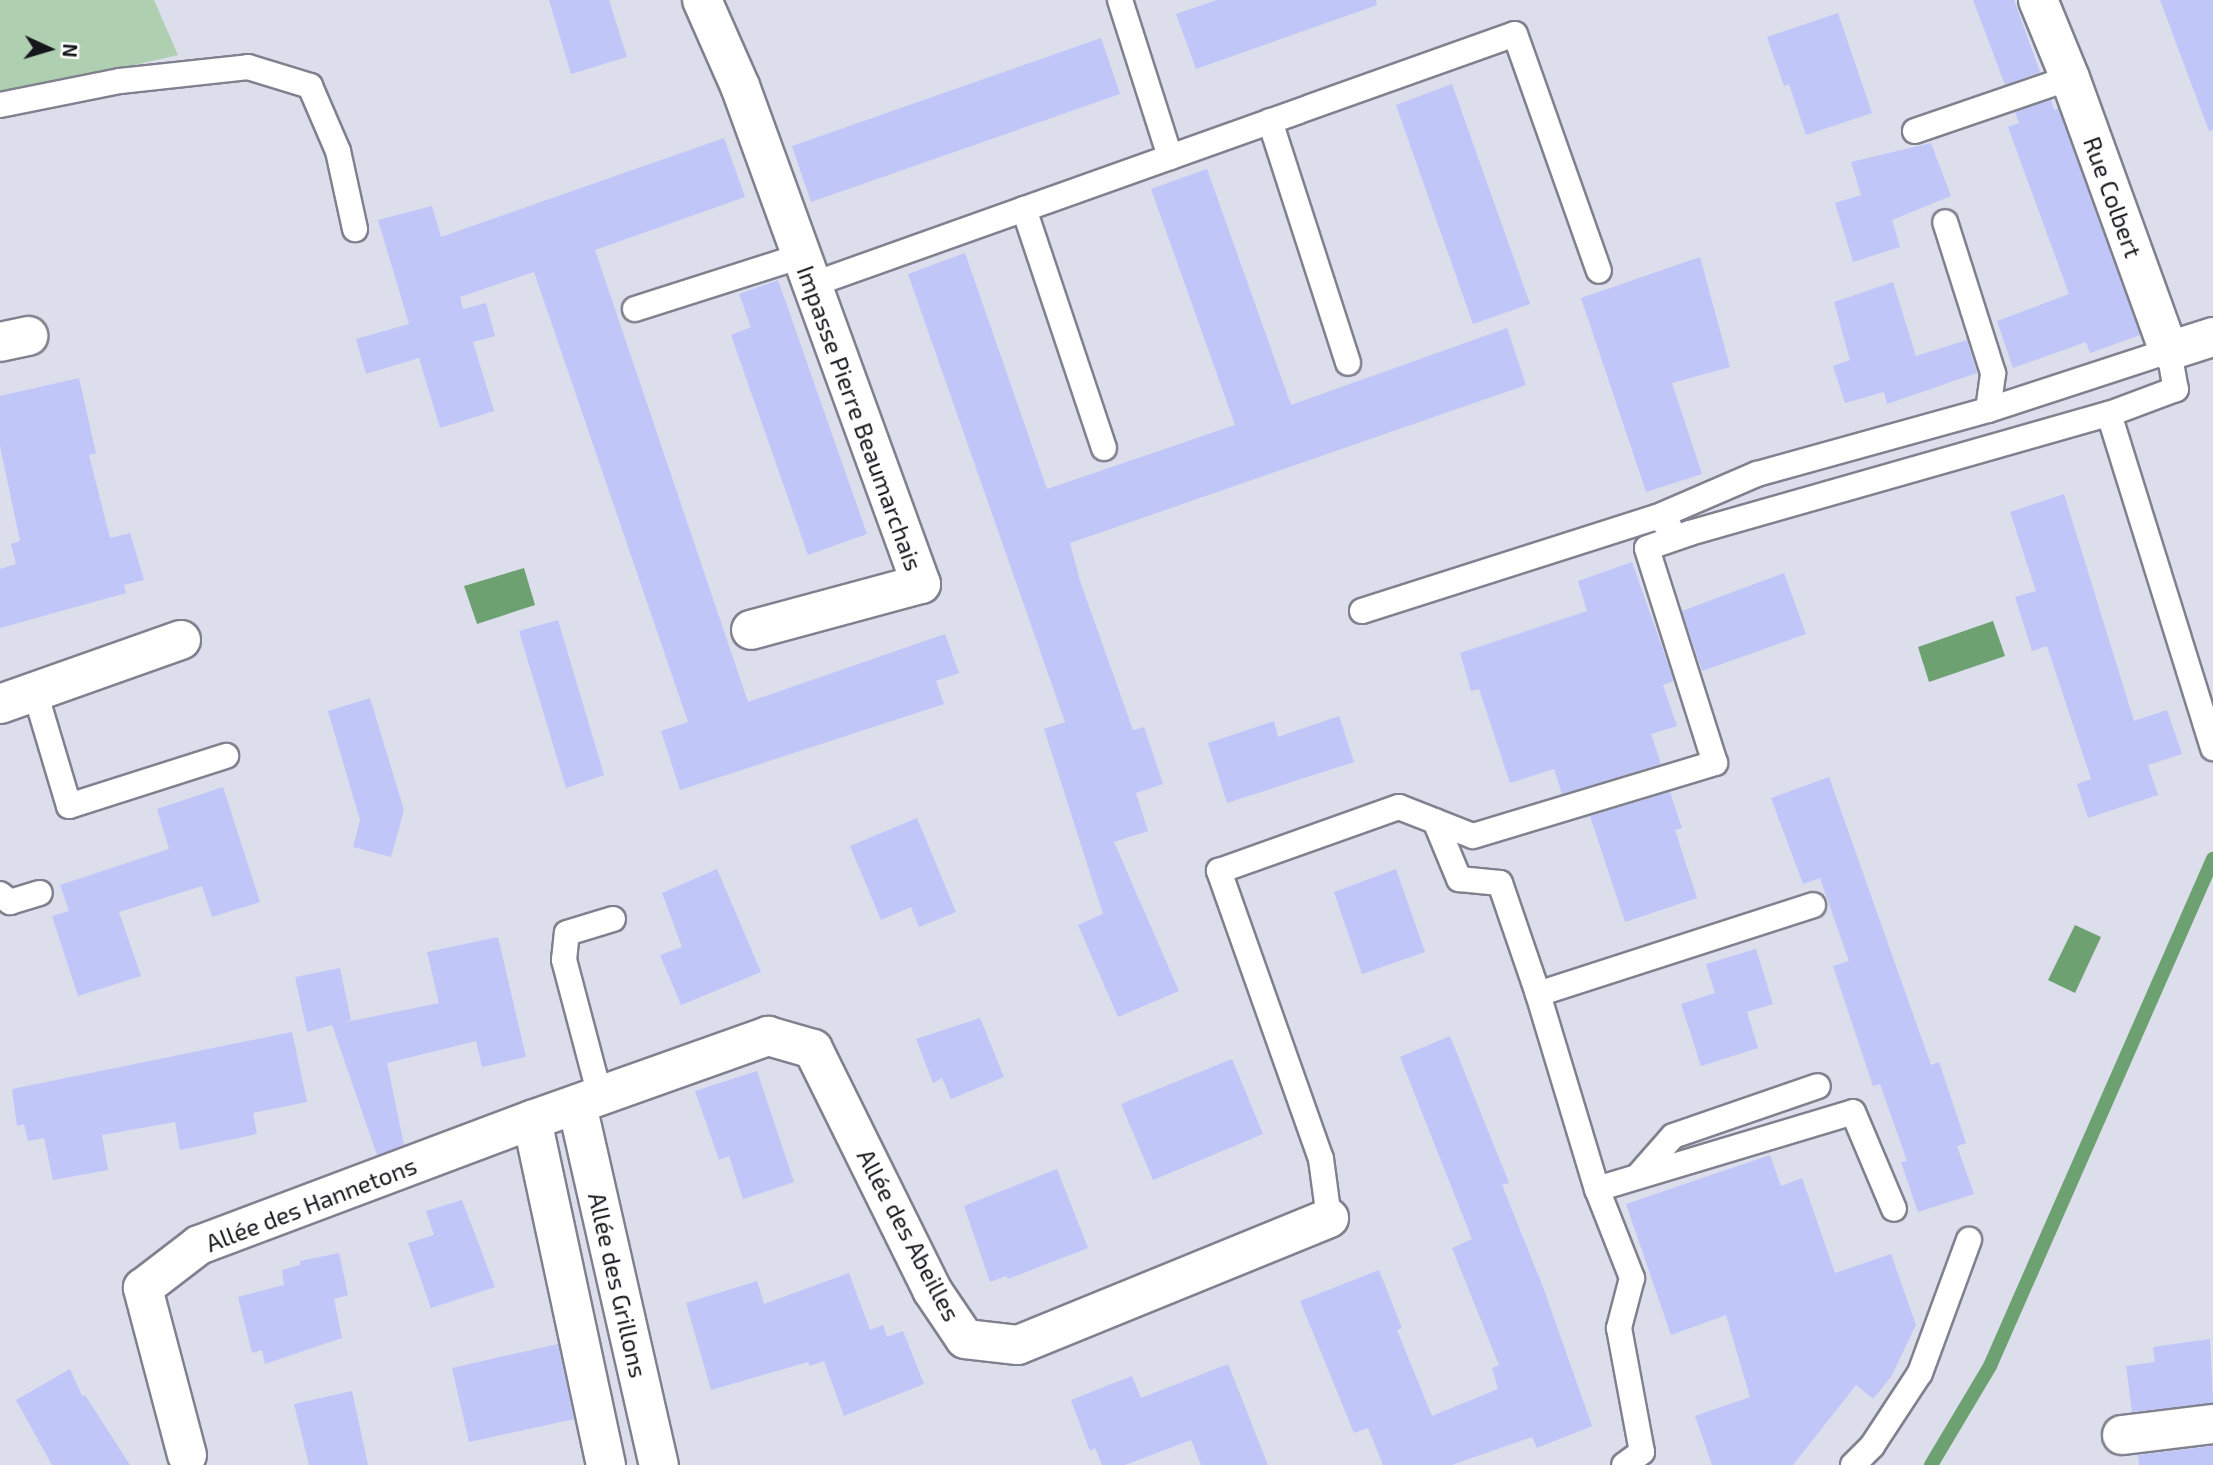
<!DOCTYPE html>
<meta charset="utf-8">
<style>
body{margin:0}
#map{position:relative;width:2213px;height:1465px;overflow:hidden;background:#dcdeec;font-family:"Exo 2",sans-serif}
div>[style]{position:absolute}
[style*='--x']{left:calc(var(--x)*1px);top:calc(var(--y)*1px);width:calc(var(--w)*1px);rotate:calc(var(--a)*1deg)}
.green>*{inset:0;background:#aed0b0}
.water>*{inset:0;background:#6ea172}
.stream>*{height:14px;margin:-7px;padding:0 7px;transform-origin:7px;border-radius:7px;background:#6ea172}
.building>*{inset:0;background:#c0c6f8}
.roads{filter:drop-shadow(2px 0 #80818e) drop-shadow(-2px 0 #80818e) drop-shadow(0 2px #80818e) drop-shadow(0 -2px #80818e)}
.service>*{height:24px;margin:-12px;padding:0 12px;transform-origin:12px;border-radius:12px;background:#fff}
.minor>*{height:38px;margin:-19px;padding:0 19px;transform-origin:19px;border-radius:19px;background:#fff}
span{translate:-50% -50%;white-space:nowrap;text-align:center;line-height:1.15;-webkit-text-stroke:6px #fff;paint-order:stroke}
.street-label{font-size:24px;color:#15161b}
.north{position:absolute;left:14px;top:14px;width:70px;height:70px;-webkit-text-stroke:5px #fff;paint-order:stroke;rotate:94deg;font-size:19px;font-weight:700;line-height:28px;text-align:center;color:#15161b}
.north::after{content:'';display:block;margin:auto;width:24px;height:32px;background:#15161b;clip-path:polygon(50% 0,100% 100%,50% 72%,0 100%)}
</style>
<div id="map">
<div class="green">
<i style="clip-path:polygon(0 0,154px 0,178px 55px,0 96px)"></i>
</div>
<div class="water">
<i style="clip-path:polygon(524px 568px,535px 605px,477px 624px,464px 586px)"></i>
<i style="clip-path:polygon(1993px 621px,2005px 656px,1929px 682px,1918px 647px)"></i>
<i style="clip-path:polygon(2075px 925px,2101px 937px,2075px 993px,2048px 980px)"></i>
</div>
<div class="stream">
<i style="--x:1931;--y:1465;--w:115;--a:-59.2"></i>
<i style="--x:1990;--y:1366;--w:554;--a:-66.26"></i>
</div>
<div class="building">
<i style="clip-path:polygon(549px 0,609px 0,627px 57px,571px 74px)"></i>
<i style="clip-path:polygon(1217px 0,1376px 0,1377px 5px,1196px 69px,1176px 14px)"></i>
<i style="clip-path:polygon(1973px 0,2014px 0,2040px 72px,2005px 85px)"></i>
<i style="clip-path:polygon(2160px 0,2213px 0,2213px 130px,2209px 131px)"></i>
<i style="clip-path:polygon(1838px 13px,1872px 113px,1806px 135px,1789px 84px,1784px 86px,1767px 37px)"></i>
<i style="clip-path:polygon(1101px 38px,1120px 94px,811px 202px,792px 146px)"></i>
<i style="clip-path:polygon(1452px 84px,1530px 304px,1473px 324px,1396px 105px)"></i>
<i style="clip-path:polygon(2051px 100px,2054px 110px,2058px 108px,2140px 335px,2090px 353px,2086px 342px,2013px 368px,1997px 321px,2069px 294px,2008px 127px,2019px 123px,2015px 112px)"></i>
<i style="clip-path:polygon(724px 138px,745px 197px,595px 250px,748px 702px,945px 634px,959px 673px,936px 681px,944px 704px,680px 790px,661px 731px,688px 722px,534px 272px,460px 297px,463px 309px,486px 303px,495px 336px,473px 342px,494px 411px,440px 428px,419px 358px,366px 374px,356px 339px,409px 324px,378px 220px,432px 206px,441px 237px)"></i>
<i style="clip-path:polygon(1931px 143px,1951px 196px,1892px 220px,1900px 247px,1853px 262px,1835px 203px,1861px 195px,1851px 162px)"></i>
<i style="clip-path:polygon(1207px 169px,1291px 405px,1507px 328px,1526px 385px,1070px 543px,1080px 581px,1133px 730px,1144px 727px,1163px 784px,1136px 793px,1148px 831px,1114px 842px,1179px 991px,1118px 1017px,1078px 925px,1103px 914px,1044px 729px,1065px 722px,908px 274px,965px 253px,1047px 489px,1235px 425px,1151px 189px)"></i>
<i style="clip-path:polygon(1700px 257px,1730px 367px,1672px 383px,1702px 474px,1646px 492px,1581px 298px)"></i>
<i style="clip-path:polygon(778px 280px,867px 534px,808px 555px,731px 335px,751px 327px,739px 294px)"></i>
<i style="clip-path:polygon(1893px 282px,1916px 356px,1967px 340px,1977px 373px,1887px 404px,1884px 392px,1845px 403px,1833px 366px,1850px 360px,1834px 302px)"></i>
<i style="clip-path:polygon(79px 378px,96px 453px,89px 455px,110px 538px,130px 533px,144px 580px,124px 585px,126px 593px,0 628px,0 569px,16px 564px,11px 544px,20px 541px,0 446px,0 396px)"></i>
<i style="clip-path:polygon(2064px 494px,2134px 721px,2167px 710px,2182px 754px,2148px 765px,2158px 795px,2088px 818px,2077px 784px,2091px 779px,2047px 646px,2032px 651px,2015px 597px,2036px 591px,2010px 512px)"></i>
<i style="clip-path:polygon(1632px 562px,1674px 681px,1663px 685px,1677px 726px,1651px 734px,1661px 764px,1562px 794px,1554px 769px,1510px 783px,1479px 689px,1471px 691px,1460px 653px,1587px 611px,1578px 581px)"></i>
<i style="clip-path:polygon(1784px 573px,1806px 634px,1702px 671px,1682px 611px)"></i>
<i style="clip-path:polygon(558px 620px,604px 775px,566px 788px,519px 631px)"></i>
<i style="clip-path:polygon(370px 698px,404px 810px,391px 857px,353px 847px,360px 820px,328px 711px)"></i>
<i style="clip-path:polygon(1339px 716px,1354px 762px,1227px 803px,1208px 743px,1274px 721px,1278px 737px)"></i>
<i style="clip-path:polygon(1829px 777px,1931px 1065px,1939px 1062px,1966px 1143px,1957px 1146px,1974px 1194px,1918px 1212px,1901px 1162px,1907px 1161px,1880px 1084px,1873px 1086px,1833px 966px,1849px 961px,1820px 878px,1803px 884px,1771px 798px)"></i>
<i style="clip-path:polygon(223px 787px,260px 902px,212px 917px,202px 886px,119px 912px,141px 976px,78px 996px,52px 916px,69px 911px,60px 885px,169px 849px,157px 809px)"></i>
<i style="clip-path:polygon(1670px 792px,1682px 828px,1675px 830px,1697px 898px,1625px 922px,1590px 816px)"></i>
<i style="clip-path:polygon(917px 818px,956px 912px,919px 927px,911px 907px,881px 920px,850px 846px)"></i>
<i style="clip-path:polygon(717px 869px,761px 972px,681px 1005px,660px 955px,682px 947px,662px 893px)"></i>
<i style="clip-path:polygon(1396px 869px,1425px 952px,1362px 974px,1334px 892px)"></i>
<i style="clip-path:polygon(498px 937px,526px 1057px,482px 1067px,476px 1041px,387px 1063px,404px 1145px,377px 1155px,332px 1025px,307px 1032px,295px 977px,340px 968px,351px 1020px,341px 1023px,439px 1003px,427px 952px)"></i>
<i style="clip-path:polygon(1756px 949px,1773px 1004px,1747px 1012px,1758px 1048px,1701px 1066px,1681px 1004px,1715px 993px,1706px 964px)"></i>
<i style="clip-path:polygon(980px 1018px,1004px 1077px,951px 1099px,942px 1078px,933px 1083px,916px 1039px)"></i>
<i style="clip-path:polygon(292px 1032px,307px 1102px,253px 1113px,257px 1134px,180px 1150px,175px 1122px,102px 1135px,108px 1170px,53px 1180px,44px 1138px,28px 1141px,24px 1124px,17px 1126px,12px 1089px)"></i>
<i style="clip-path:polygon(1450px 1036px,1509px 1183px,1502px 1185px,1543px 1287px,1592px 1426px,1537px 1448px,1532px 1437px,1452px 1465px,1383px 1465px,1368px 1428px,1354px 1433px,1300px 1301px,1379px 1270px,1402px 1328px,1397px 1330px,1432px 1416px,1498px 1389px,1492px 1368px,1499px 1365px,1452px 1248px,1472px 1239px,1400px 1057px)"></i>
<i style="clip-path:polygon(1232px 1059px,1263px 1134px,1153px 1180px,1121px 1104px)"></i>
<i style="clip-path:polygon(757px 1071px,794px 1182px,743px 1199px,729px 1156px,719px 1160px,695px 1091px)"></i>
<i style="clip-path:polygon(1770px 1155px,1781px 1186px,1802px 1178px,1835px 1273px,1891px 1254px,1916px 1325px,1891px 1377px,1873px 1399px,1856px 1385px,1793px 1465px,1712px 1465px,1695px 1416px,1750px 1397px,1726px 1315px,1671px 1335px,1626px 1204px)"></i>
<i style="clip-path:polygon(1057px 1169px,1088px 1248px,1008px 1279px,1006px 1276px,990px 1282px,964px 1206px)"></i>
<i style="clip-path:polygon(462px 1200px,495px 1287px,431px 1308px,408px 1243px,434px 1235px,426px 1211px)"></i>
<i style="clip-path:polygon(339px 1253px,348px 1295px,334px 1299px,342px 1338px,265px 1364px,262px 1350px,252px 1353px,238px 1297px,284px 1285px,282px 1270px,300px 1265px,300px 1261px)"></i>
<i style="clip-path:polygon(849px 1273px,870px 1330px,883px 1325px,887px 1337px,903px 1331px,924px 1384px,844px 1416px,824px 1361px,810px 1366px,808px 1362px,711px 1390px,686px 1303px,757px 1281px,764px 1304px)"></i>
<i style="clip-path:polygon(2210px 1339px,2213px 1403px,2132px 1412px,2126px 1366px,2155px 1362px,2153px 1347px)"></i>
<i style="clip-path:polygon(558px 1344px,574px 1419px,469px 1442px,452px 1368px)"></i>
<i style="clip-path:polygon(1228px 1364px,1268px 1465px,1201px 1465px,1191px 1440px,1125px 1465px,1102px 1465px,1095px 1448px,1090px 1451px,1071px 1400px,1132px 1376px,1141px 1398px)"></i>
<i style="clip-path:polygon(70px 1369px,82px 1396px,85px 1395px,130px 1465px,52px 1465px,16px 1400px)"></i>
<i style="clip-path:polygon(352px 1391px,368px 1465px,309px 1465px,294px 1404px)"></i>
<i style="clip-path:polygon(2213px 1446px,2213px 1465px,2139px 1465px,2138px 1455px)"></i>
</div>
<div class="roads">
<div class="service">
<i style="--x:1120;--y:0;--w:165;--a:72.3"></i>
<i style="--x:0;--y:105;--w:122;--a:-11.3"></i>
<i style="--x:120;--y:81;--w:129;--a:-6.2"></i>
<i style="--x:248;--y:67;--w:65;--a:17"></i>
<i style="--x:310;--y:86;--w:71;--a:66.7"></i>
<i style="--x:338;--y:151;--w:80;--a:77.7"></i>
<i style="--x:1270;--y:121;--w:254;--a:72.1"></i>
<i style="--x:1915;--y:131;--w:164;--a:-18.9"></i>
<i style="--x:1024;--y:209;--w:252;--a:71.5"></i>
<i style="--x:811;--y:285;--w:747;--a:-19.62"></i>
<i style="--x:1515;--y:34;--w:251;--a:70.5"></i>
<i style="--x:635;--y:309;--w:174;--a:-17.7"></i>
<i style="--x:1988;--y:410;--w:190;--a:-18.1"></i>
<i style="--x:2169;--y:351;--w:39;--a:80"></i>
<i style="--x:2176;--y:389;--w:72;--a:159.5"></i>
<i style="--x:2109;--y:414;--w:350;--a:72.7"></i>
<i style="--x:1657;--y:517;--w:109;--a:-23.3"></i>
<i style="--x:1757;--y:474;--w:240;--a:-15.5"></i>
<i style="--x:1988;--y:410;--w:37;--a:-82"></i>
<i style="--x:1993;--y:373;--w:158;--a:-107.6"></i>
<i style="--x:1362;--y:611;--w:310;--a:-17.7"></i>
<i style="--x:1657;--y:517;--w:16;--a:38"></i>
<i style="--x:35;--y:692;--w:119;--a:73.4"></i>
<i style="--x:69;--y:806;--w:165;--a:-17.7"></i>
<i style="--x:1435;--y:821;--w:63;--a:67.5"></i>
<i style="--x:1459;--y:879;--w:41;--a:5.6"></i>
<i style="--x:1500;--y:883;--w:117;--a:71.1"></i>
<i style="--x:1538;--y:994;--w:204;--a:73.2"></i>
<i style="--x:1597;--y:1189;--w:96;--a:68.5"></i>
<i style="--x:1632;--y:1278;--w:52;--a:104.6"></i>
<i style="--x:1619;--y:1328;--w:126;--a:79.5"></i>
<i style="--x:1642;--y:1452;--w:22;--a:144"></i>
<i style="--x:0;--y:894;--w:13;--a:39"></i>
<i style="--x:10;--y:902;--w:31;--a:-17"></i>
<i style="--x:1538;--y:994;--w:289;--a:-17.9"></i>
<i style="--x:600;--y:1096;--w:141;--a:-104.8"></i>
<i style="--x:564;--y:960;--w:27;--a:-84"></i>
<i style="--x:567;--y:933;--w:48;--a:-16.9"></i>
<i style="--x:1638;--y:1176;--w:53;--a:-48.8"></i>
<i style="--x:1673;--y:1136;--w:153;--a:-19"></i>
<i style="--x:1597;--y:1189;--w:267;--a:-16.7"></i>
<i style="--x:1853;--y:1112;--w:105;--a:67.1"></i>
<i style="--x:1329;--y:1218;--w:60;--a:-97.7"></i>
<i style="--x:1321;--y:1159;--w:306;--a:-109.5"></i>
<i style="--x:1219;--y:871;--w:191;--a:-19.6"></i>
<i style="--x:1399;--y:807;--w:79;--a:21.4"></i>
<i style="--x:1473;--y:836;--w:253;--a:-16.8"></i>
<i style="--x:1715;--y:763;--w:225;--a:-107.6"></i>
<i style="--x:1647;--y:548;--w:46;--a:-19.2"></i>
<i style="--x:1690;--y:533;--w:436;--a:-15.9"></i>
<i style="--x:1853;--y:1465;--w:27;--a:-45"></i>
<i style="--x:1872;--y:1446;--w:87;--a:-56.7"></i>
<i style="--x:1920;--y:1373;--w:142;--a:-69.8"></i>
</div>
<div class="minor">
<i style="--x:702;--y:0;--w:94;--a:66.2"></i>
<i style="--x:740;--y:86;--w:530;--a:70.03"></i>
<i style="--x:921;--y:584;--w:176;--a:164.9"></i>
<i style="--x:2038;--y:0;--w:84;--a:67.7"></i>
<i style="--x:2070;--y:78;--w:290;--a:70.1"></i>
<i style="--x:2169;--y:351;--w:46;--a:-17.7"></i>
<i style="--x:0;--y:342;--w:29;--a:-12"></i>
<i style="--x:0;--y:704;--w:192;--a:-19.5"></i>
<i style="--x:577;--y:1105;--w:369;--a:77.2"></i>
<i style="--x:532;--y:1120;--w:353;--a:77.9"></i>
<i style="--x:2122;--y:1435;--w:92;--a:-6.9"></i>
<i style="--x:187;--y:1455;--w:173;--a:-104.8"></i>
<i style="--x:143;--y:1288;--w:71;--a:-37.5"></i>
<i style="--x:199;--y:1245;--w:356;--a:-20.6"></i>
<i style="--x:532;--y:1120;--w:251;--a:-19.6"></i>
<i style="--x:768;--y:1036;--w:47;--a:16.1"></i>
<i style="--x:813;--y:1049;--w:269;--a:63.7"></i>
<i style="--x:932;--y:1290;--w:59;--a:56"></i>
<i style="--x:965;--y:1339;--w:53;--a:6.5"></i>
<i style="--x:1018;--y:1345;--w:336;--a:-22.2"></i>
</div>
</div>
<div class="street-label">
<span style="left:2113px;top:197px;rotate:70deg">Rue Colbert</span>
<span style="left:860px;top:418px;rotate:70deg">Impasse Pierre Beaumarchais</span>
<span style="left:311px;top:1204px;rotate:-21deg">Allée des Hannetons</span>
<span style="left:909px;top:1235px;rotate:62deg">Allée des Abeilles</span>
<span style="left:618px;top:1285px;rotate:77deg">Allée des Grillons</span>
</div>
<div class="north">N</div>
</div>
